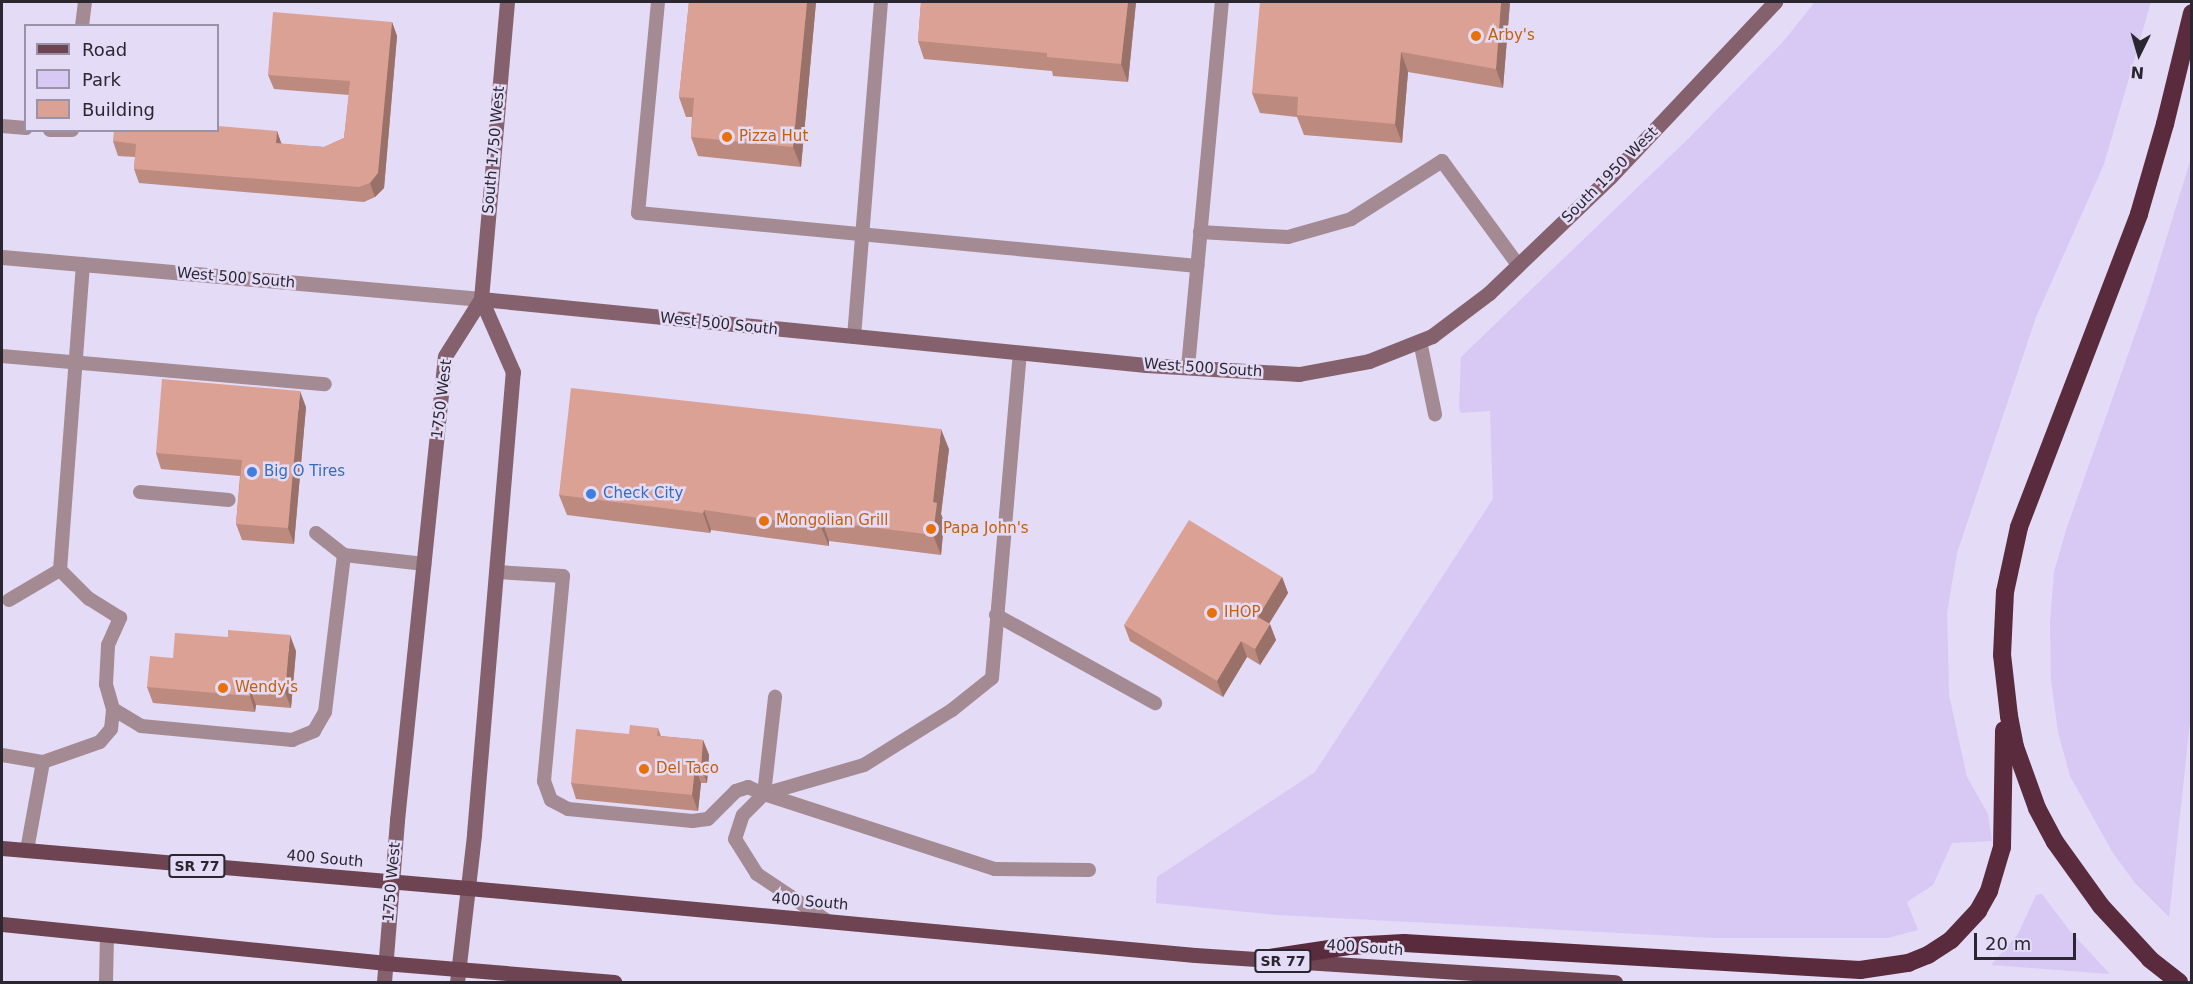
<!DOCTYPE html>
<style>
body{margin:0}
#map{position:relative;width:2193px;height:984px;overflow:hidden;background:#e4dbf6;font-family:"DejaVu Sans",sans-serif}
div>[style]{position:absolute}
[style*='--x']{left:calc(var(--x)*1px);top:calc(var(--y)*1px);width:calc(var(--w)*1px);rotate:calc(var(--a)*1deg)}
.green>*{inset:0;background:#d8c8f4}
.lane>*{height:14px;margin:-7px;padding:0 7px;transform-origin:7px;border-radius:7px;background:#a48a93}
.street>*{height:15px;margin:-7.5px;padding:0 7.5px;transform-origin:7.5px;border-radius:7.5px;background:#a48a93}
.secondary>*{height:15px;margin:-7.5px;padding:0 7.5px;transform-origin:7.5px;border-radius:7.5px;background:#85616d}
.primary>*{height:15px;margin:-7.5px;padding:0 7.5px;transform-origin:7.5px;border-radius:7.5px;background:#6e4453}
.highway>*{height:18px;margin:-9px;padding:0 9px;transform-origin:9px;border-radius:9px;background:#5a2b3d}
.wall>*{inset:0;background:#bc8a7f}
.shaded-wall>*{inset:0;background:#997168}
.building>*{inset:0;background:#dba194}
.dots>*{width:16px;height:16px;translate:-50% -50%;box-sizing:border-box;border:3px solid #e4dbf6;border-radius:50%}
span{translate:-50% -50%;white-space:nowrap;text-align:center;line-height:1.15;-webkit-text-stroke:5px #e4dbf6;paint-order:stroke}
.shield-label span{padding:2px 4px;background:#e4dbf6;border:2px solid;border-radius:4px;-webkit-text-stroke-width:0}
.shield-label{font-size:14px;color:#2a2731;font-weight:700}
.food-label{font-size:15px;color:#c56008}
.left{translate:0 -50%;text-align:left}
.street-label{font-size:15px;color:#2a2731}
.shop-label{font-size:15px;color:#366cbe}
.frame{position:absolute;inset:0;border:3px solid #2a2731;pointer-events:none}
.legend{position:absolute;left:24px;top:24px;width:195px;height:108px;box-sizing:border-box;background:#e4dbf6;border:2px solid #9a93a7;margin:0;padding:8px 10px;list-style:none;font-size:18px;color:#2a2731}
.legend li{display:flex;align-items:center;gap:12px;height:30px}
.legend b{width:30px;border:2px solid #9a93a7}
.north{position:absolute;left:2109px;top:24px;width:60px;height:60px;-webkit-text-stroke:4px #e4dbf6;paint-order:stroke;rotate:185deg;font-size:16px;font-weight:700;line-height:24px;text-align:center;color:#2a2731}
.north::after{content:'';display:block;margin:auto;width:21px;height:27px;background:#2a2731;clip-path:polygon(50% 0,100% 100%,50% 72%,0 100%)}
.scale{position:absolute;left:1974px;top:933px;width:102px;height:27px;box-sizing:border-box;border:3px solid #2a2731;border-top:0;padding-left:8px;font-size:18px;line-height:21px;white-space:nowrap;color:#2a2731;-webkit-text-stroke:4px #e4dbf6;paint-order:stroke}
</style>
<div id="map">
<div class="green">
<i style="clip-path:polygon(1815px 2px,2151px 2px,2104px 164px,2036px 317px,1957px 553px,1947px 613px,1949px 695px,1967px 777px,1988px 814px,1992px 841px,1952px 843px,1933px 885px,1907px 902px,1918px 930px,1888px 938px,1715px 938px,1278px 915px,1156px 903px,1157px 877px,1315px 772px,1493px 499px,1490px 411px,1461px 413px,1459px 409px,1461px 357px,1689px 138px,1782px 43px)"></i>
<i style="clip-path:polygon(2191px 158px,2192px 704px,2169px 917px,2135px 883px,2113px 853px,2070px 776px,2058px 732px,2051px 680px,2050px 623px,2054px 572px,2066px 530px,2149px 295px)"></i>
<i style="clip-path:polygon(2042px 894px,2069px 930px,2110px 974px,1991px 965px,2018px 934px,2036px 895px)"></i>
</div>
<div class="lane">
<i style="--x:658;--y:2;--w:212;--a:95.4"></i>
<i style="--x:638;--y:213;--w:562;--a:5.42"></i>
<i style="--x:82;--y:26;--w:24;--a:-83"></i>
<i style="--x:2;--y:126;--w:24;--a:5"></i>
<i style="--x:50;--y:130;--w:22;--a:0"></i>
<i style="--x:1200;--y:232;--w:88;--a:3.3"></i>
<i style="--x:1288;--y:237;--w:66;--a:-15.9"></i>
<i style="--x:1351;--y:219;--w:108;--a:-32.5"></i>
<i style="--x:1442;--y:161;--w:129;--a:53.8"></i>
<i style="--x:854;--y:337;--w:336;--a:-85.4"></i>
<i style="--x:1420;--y:341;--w:75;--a:78.4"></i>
<i style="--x:2;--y:356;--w:324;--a:5"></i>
<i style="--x:1188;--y:367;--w:367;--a:-84.7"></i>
<i style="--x:140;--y:492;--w:89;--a:5.1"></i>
<i style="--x:316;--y:533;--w:36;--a:38"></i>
<i style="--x:344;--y:555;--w:81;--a:6.4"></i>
<i style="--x:497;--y:572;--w:66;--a:3.5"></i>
<i style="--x:563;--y:576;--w:206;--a:95.3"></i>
<i style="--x:544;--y:781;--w:20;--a:70"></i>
<i style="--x:551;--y:800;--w:19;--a:28"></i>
<i style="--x:568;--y:809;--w:125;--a:5.5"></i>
<i style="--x:692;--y:821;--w:16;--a:-7"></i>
<i style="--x:708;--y:819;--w:40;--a:-45"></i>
<i style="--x:736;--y:791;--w:13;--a:-18"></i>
<i style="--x:748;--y:787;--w:17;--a:24"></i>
<i style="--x:764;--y:794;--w:243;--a:18"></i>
<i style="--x:995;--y:869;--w:94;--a:0.6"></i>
<i style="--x:9;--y:600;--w:59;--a:-30.5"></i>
<i style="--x:996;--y:615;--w:182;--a:29"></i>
<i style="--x:113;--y:709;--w:33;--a:31"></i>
<i style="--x:141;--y:726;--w:152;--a:5.3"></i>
<i style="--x:292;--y:740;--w:24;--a:-22"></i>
<i style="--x:314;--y:731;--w:22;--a:-60"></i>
<i style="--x:325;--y:712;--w:158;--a:-83.1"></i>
<i style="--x:2;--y:755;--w:42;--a:9.7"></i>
<i style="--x:43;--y:762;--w:60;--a:-19.3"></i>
<i style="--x:100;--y:742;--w:17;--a:-50"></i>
<i style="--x:111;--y:729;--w:20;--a:-84"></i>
<i style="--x:113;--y:709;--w:26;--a:-106"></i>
<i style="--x:106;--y:684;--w:39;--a:-87"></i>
<i style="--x:108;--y:645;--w:30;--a:-66"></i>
<i style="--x:120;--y:618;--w:36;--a:-148"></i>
<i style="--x:89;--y:599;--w:41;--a:-135"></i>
<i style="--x:60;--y:570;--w:307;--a:-85.7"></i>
<i style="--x:764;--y:794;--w:98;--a:-83.5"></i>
<i style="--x:27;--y:850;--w:89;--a:-79.7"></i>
<i style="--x:829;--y:922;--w:87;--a:-146.3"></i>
<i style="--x:757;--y:874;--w:41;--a:-122.2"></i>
<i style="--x:735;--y:839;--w:25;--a:-72"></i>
<i style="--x:743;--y:815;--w:30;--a:-45"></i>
<i style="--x:764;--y:794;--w:104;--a:-16.2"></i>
<i style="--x:864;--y:765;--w:104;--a:-32"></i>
<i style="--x:952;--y:710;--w:51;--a:-38.7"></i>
<i style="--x:992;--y:678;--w:326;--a:-85.1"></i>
<i style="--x:106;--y:982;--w:47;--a:-88.8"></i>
</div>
<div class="street">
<i style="--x:2;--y:257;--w:481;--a:5"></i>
</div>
<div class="secondary">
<i style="--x:481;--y:299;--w:668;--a:5.67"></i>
<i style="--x:1146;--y:365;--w:153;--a:3.4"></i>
<i style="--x:1299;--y:374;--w:71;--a:-10.5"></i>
<i style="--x:1369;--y:361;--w:68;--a:-21.6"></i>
<i style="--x:1432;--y:336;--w:71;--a:-37"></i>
<i style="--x:1489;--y:293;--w:168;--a:-43.8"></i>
<i style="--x:1610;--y:177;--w:241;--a:-46.7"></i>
<i style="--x:384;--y:982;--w:163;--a:-85.4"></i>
<i style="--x:397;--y:820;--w:466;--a:-84.1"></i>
<i style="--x:445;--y:356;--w:67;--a:-57.7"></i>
<i style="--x:481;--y:299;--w:298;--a:-85"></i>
<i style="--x:457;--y:982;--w:149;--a:-83.4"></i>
<i style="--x:474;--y:834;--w:464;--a:-85.2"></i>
<i style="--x:513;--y:372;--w:80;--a:-113.7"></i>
</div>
<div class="primary">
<i style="--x:2;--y:848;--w:468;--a:4.9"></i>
<i style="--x:468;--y:888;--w:730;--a:5.27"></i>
<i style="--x:1195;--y:955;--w:421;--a:3.7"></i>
<i style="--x:2;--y:924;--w:384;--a:5.8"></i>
<i style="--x:384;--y:963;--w:231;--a:4.7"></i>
</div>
<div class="highway">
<i style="--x:1263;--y:959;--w:87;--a:-8.6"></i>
<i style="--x:1349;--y:946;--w:55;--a:-3.1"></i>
<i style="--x:1404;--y:943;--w:457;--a:3.4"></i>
<i style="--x:1860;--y:970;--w:49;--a:-8.3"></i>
<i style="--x:1908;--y:963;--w:22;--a:-22"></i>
<i style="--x:1928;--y:955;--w:27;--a:-33"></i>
<i style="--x:1951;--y:940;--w:40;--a:-47"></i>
<i style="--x:1978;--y:911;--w:23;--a:-61"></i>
<i style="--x:1989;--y:891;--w:46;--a:-73.5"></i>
<i style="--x:2002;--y:847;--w:117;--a:-89"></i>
<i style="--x:2179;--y:982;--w:37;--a:-142"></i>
<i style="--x:2150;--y:959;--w:72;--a:-132.8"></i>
<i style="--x:2101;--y:906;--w:79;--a:-125.7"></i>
<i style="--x:2055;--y:842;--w:38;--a:-118"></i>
<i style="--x:2037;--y:808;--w:65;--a:-109.8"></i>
<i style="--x:2015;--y:747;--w:32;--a:-101"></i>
<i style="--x:2009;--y:716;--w:61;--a:-96.5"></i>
<i style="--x:2002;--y:655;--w:63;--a:-87.3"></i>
<i style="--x:2005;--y:592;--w:66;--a:-77.8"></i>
<i style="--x:2019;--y:527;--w:335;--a:-69"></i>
<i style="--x:2139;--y:214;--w:94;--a:-73.9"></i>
<i style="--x:2165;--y:124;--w:114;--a:-76.3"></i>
</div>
<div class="wall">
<i style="clip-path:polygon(689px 2px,816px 2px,801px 167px,698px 156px,691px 137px,692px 117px,686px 117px,679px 97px)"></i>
<i style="clip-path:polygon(921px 2px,1136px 2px,1128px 82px,1053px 76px,1052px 71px,924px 59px,918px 41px)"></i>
<i style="clip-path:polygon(1510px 2px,1503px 88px,1408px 72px,1402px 143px,1304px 135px,1297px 117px,1260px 113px,1252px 93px)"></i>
<i style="clip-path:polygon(392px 22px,397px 36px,384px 188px,375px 197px,364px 202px,139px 183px,134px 169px,135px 157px,118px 156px,113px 141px,277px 131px,281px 144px,324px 147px,344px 138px,349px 95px,274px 89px,268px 75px)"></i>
<i style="clip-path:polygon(306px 407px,294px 544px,242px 540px,236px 524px,240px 476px,161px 469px,156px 453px)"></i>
<i style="clip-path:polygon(949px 449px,941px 514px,944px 522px,941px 555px,829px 541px,829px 546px,711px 530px,710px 533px,567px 515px,559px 495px)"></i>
<i style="clip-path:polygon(1282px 577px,1288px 593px,1269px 623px,1276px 640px,1260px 665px,1247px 657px,1223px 697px,1130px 641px,1124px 625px)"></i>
<i style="clip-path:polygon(296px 651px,291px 708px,256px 705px,255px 712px,153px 703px,147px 687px,173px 658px)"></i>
<i style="clip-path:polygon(658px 728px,661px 736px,703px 740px,709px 755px,707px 783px,701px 783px,698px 811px,576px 799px,571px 783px,629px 734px)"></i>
</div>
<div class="shaded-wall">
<i style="clip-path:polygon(807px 2px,816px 2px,801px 167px,793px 147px)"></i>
<i style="clip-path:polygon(1128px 2px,1136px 2px,1128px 82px,1121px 64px)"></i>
<i style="clip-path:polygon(1501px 2px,1510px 2px,1503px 88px,1496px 69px)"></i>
<i style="clip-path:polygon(392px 22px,397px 36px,384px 188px,375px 197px,370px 183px)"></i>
<i style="clip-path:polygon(1401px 52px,1408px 72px,1402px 143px,1395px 124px)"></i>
<i style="clip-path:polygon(277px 131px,282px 145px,276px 143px)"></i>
<i style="clip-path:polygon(300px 391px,306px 407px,294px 544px,288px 528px)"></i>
<i style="clip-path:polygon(941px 429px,949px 449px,941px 514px,944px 522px,941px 555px,933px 535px,933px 502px)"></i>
<i style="clip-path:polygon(704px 510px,711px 530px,710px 533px,703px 513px)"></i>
<i style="clip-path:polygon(822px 521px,829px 541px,829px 546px,821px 527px)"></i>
<i style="clip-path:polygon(1282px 577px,1288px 593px,1264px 632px,1258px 617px)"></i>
<i style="clip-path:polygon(1270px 624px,1276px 640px,1260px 665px,1255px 649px)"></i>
<i style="clip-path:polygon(290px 635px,296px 651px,291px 708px,285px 692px)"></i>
<i style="clip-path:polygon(1241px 641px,1247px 657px,1223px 697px,1217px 681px)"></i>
<i style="clip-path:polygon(250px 689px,256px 705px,255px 712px,250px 696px)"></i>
<i style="clip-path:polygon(703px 740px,709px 755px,707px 783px,701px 767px)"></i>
<i style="clip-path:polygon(695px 767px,701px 783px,698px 811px,692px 795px)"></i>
</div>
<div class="building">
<i style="clip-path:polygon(689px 2px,807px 2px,793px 147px,691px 137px,694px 98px,679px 97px)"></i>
<i style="clip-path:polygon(921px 2px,1128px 2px,1121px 64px,1047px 57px,1047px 53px,918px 41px)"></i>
<i style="clip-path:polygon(1260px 2px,1501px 2px,1496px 69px,1401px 52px,1395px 124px,1297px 115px,1298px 97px,1252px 93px)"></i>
<i style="clip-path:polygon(273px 12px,392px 22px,378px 173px,370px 183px,359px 187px,134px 169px,136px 144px,113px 141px,114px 130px,218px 130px,218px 126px,277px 131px,276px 143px,324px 147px,344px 138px,350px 81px,268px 75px)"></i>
<i style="clip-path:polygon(162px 379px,300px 391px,288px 528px,236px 524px,242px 460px,156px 453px)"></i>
<i style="clip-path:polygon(571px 388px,941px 429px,933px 502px,937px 503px,933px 535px,822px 521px,821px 527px,704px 510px,703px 513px,559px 495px)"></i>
<i style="clip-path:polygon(1189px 520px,1282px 577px,1258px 617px,1270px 624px,1255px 649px,1241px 641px,1217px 681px,1124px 625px)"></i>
<i style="clip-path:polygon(228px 630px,290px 635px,285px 692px,250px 689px,250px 696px,147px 687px,150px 656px,173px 658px,175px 633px,228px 637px)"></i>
<i style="clip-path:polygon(630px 725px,658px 728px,657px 736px,703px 740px,701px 767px,695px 767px,692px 795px,571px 783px,576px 729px,629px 734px)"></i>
</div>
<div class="dots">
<i style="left:1476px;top:36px;background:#e8710a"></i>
<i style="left:727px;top:137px;background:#e8710a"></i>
<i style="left:252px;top:472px;background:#3f7fe0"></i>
<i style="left:591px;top:494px;background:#3f7fe0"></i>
<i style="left:764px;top:521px;background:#e8710a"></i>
<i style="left:931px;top:529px;background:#e8710a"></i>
<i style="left:1212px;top:613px;background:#e8710a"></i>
<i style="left:223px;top:688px;background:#e8710a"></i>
<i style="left:644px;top:769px;background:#e8710a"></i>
</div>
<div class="shield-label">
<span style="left:197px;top:866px">SR 77</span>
<span style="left:1283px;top:961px">SR 77</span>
</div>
<div class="food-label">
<span class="left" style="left:1488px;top:36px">Arby's</span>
<span class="left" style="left:739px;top:137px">Pizza Hut</span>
<span class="left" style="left:776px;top:521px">Mongolian Grill</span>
<span class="left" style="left:943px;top:529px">Papa John's</span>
<span class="left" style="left:1224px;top:613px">IHOP</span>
<span class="left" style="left:235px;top:688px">Wendy's</span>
<span class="left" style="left:656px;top:769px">Del Taco</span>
</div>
<div class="street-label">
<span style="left:494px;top:150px;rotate:-85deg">South 1750 West</span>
<span style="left:1610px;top:175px;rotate:-45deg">South 1950 West</span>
<span style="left:236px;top:278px;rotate:5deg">West 500 South</span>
<span style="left:719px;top:324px;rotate:6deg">West 500 South</span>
<span style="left:1203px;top:368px;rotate:4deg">West 500 South</span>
<span style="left:442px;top:399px;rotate:-83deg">1750 West</span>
<span style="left:325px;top:859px;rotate:5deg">400 South</span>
<span style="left:392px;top:882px;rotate:-85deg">1750 West</span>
<span style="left:810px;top:902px;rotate:5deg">400 South</span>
<span style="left:1365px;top:948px;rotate:4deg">400 South</span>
</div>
<div class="shop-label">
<span class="left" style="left:264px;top:472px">Big O Tires</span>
<span class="left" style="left:603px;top:494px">Check City</span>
</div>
<div class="frame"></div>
<ul class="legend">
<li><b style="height:8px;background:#6e4453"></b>Road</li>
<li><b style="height:16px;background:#d8c8f4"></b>Park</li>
<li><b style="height:16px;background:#dba194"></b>Building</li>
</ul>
<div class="north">N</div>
<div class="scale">20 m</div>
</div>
